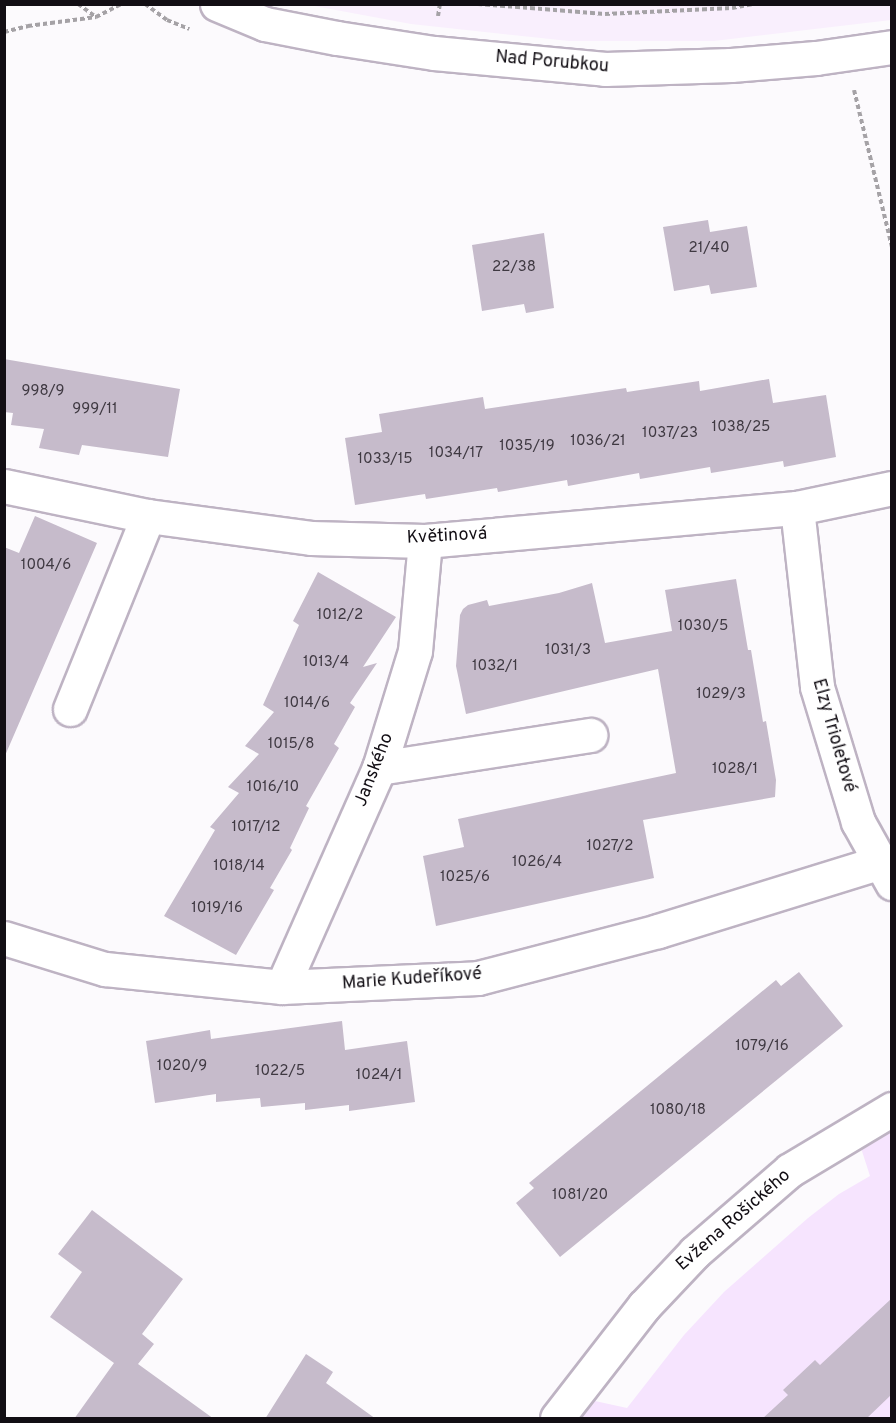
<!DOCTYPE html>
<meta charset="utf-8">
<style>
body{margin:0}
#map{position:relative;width:896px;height:1423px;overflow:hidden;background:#fcfafd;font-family:Overpass,sans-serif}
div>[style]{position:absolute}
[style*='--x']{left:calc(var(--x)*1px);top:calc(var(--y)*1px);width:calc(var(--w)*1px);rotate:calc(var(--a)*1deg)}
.built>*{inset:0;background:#f9effd}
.green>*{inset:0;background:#f6e4fe}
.building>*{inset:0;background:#c6bbcb}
.path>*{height:4px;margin-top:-2px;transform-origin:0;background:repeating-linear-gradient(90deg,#a5a2a6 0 4.5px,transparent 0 7.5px)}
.roads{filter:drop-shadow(2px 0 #beb3c3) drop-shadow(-2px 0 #beb3c3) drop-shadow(0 2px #beb3c3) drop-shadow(0 -2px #beb3c3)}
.minor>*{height:33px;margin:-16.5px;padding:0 16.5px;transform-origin:16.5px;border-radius:16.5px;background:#fff}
span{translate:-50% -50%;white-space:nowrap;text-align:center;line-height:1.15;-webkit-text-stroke:4.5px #fff;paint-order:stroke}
.number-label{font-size:15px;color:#3f3942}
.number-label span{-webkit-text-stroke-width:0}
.street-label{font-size:18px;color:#120e14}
.frame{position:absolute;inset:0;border:6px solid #120e14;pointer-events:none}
</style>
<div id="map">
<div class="built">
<i style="clip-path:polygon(891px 4px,891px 20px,714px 41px,569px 41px,411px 24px,309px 5px)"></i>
</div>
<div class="green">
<i style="clip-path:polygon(891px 1129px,891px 1418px,582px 1418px,595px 1401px,627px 1408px,684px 1335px,724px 1292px,808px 1218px,839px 1194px,870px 1176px,861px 1148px)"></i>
</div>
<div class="building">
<i style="clip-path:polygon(708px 220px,710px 232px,747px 226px,757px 287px,711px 294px,709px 285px,674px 291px,663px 227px)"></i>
<i style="clip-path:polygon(544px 233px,554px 308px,526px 313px,524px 304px,482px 311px,472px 245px)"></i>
<i style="clip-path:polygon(4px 359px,180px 389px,168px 457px,82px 445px,79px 455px,39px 448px,44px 429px,11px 425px,13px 413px,4px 412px)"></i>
<i style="clip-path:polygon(769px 379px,773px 403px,826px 395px,836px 457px,784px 467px,783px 461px,711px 473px,710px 467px,640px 479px,639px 473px,568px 486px,567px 480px,498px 492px,497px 488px,426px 499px,425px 494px,355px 505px,345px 438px,382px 432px,379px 414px,483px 397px,485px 409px,626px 388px,627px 392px,699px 381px,700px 391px)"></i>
<i style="clip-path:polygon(35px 516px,97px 543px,4px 758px,4px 547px,19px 553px)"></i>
<i style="clip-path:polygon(318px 572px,396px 617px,363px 667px,377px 663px,350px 703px,355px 707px,334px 744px,339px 748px,306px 806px,309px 808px,290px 848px,292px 850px,270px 888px,274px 890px,236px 955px,164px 916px,215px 830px,210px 827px,239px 793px,228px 787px,259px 754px,245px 746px,274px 712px,263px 705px,299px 625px,293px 621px)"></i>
<i style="clip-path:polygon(736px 579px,748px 650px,751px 650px,763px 722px,766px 721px,776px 780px,775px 797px,643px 820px,654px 878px,436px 926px,423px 856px,464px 847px,458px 819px,676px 773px,658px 669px,466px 714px,456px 666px,460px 615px,463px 609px,468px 605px,487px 600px,489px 606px,559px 593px,592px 583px,605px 643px,672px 631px,665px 590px)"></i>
<i style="clip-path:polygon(799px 972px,843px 1026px,560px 1257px,516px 1203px,534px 1188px,529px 1183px,776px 980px,781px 986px)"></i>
<i style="clip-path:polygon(342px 1021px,345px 1050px,407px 1041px,415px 1102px,349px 1111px,349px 1105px,305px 1110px,305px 1103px,261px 1107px,260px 1098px,216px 1102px,216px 1094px,155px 1103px,146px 1041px,210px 1030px,211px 1039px)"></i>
<i style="clip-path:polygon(92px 1210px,183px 1279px,142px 1334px,154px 1344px,138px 1364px,214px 1419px,74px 1419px,114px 1363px,50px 1317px,82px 1272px,58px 1254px)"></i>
<i style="clip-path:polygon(891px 1299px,891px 1395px,866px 1419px,762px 1419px,788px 1395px,783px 1390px,815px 1360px,820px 1365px)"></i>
<i style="clip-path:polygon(306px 1354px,333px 1372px,326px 1383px,376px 1419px,265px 1419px)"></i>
</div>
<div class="path">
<i style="--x:78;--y:4;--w:22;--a:36"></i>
<i style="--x:96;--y:17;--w:29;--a:-27"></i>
<i style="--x:145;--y:4;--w:27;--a:36"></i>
<i style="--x:167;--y:20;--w:24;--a:22"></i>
<i style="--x:478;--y:4;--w:127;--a:4.5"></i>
<i style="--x:605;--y:14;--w:127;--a:-2.7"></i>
<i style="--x:732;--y:8;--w:20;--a:-11"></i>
<i style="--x:438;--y:16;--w:12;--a:-81"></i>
<i style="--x:4;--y:32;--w:25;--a:-14"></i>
<i style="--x:28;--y:26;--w:69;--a:-7.5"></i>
<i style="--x:854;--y:90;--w:162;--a:76.4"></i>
</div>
<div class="roads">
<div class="minor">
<i style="--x:217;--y:4;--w:52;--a:22.6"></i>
<i style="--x:265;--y:24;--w:73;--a:11"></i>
<i style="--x:337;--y:38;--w:98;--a:8.8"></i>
<i style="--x:434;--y:53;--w:172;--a:5.3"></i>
<i style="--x:605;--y:69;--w:126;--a:-1.8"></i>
<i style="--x:731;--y:65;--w:85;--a:-4.7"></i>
<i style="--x:816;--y:58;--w:77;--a:-8.2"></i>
<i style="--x:4;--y:486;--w:147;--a:11.8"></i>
<i style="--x:148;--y:516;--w:164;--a:7.7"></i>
<i style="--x:311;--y:538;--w:114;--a:1.5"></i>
<i style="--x:425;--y:541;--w:373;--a:-5.1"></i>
<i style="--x:797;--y:508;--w:97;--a:-11.9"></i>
<i style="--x:797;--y:508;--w:180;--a:83.6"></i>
<i style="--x:817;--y:687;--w:141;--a:73.1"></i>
<i style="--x:858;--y:822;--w:70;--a:60.9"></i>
<i style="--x:70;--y:709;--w:208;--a:-68"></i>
<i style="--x:379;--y:768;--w:214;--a:-8.9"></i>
<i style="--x:4;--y:938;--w:106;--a:17.1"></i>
<i style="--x:105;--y:969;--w:178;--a:5.8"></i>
<i style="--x:282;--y:987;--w:196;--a:-2.6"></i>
<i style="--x:478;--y:978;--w:186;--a:-14.6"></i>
<i style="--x:658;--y:931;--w:233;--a:-17.2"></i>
<i style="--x:282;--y:987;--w:240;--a:-66.1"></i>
<i style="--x:379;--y:768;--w:122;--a:-72.9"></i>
<i style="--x:415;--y:651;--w:110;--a:-84.8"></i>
<i style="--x:557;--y:1418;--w:142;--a:-52.2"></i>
<i style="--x:644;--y:1306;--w:74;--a:-46.6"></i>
<i style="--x:695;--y:1252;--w:125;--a:-40.8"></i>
<i style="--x:790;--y:1170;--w:119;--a:-30.9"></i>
</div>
</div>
<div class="number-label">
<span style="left:709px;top:249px">21/40</span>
<span style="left:514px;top:268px">22/38</span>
<span style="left:43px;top:392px">998/9</span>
<span style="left:95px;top:410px">999/11</span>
<span style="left:741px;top:428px">1038/25</span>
<span style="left:670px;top:434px">1037/23</span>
<span style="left:598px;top:442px">1036/21</span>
<span style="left:527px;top:447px">1035/19</span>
<span style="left:456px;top:454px">1034/17</span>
<span style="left:385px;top:460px">1033/15</span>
<span style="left:46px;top:566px">1004/6</span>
<span style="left:340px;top:616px">1012/2</span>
<span style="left:703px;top:627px">1030/5</span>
<span style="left:568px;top:651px">1031/3</span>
<span style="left:326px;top:663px">1013/4</span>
<span style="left:495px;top:667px">1032/1</span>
<span style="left:721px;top:695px">1029/3</span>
<span style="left:307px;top:704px">1014/6</span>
<span style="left:291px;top:745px">1015/8</span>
<span style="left:735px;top:770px">1028/1</span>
<span style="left:273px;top:788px">1016/10</span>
<span style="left:256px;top:828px">1017/12</span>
<span style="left:610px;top:847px">1027/2</span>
<span style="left:537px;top:863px">1026/4</span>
<span style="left:239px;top:867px">1018/14</span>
<span style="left:465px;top:878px">1025/6</span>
<span style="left:217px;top:909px">1019/16</span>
<span style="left:762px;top:1047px">1079/16</span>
<span style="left:182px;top:1067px">1020/9</span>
<span style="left:280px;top:1072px">1022/5</span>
<span style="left:379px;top:1076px">1024/1</span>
<span style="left:678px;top:1111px">1080/18</span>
<span style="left:580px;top:1196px">1081/20</span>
</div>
<div class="street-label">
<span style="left:552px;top:63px;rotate:5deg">Nad Porubkou</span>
<span style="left:447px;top:537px;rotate:-3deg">Květinová</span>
<span style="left:833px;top:736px;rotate:74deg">Elzy Trioletové</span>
<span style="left:375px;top:770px;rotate:-69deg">Janského</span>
<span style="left:412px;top:980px;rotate:-4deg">Marie Kudeříkové</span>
<span style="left:734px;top:1221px;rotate:-41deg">Evžena Rošického</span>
</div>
<div class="frame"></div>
</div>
